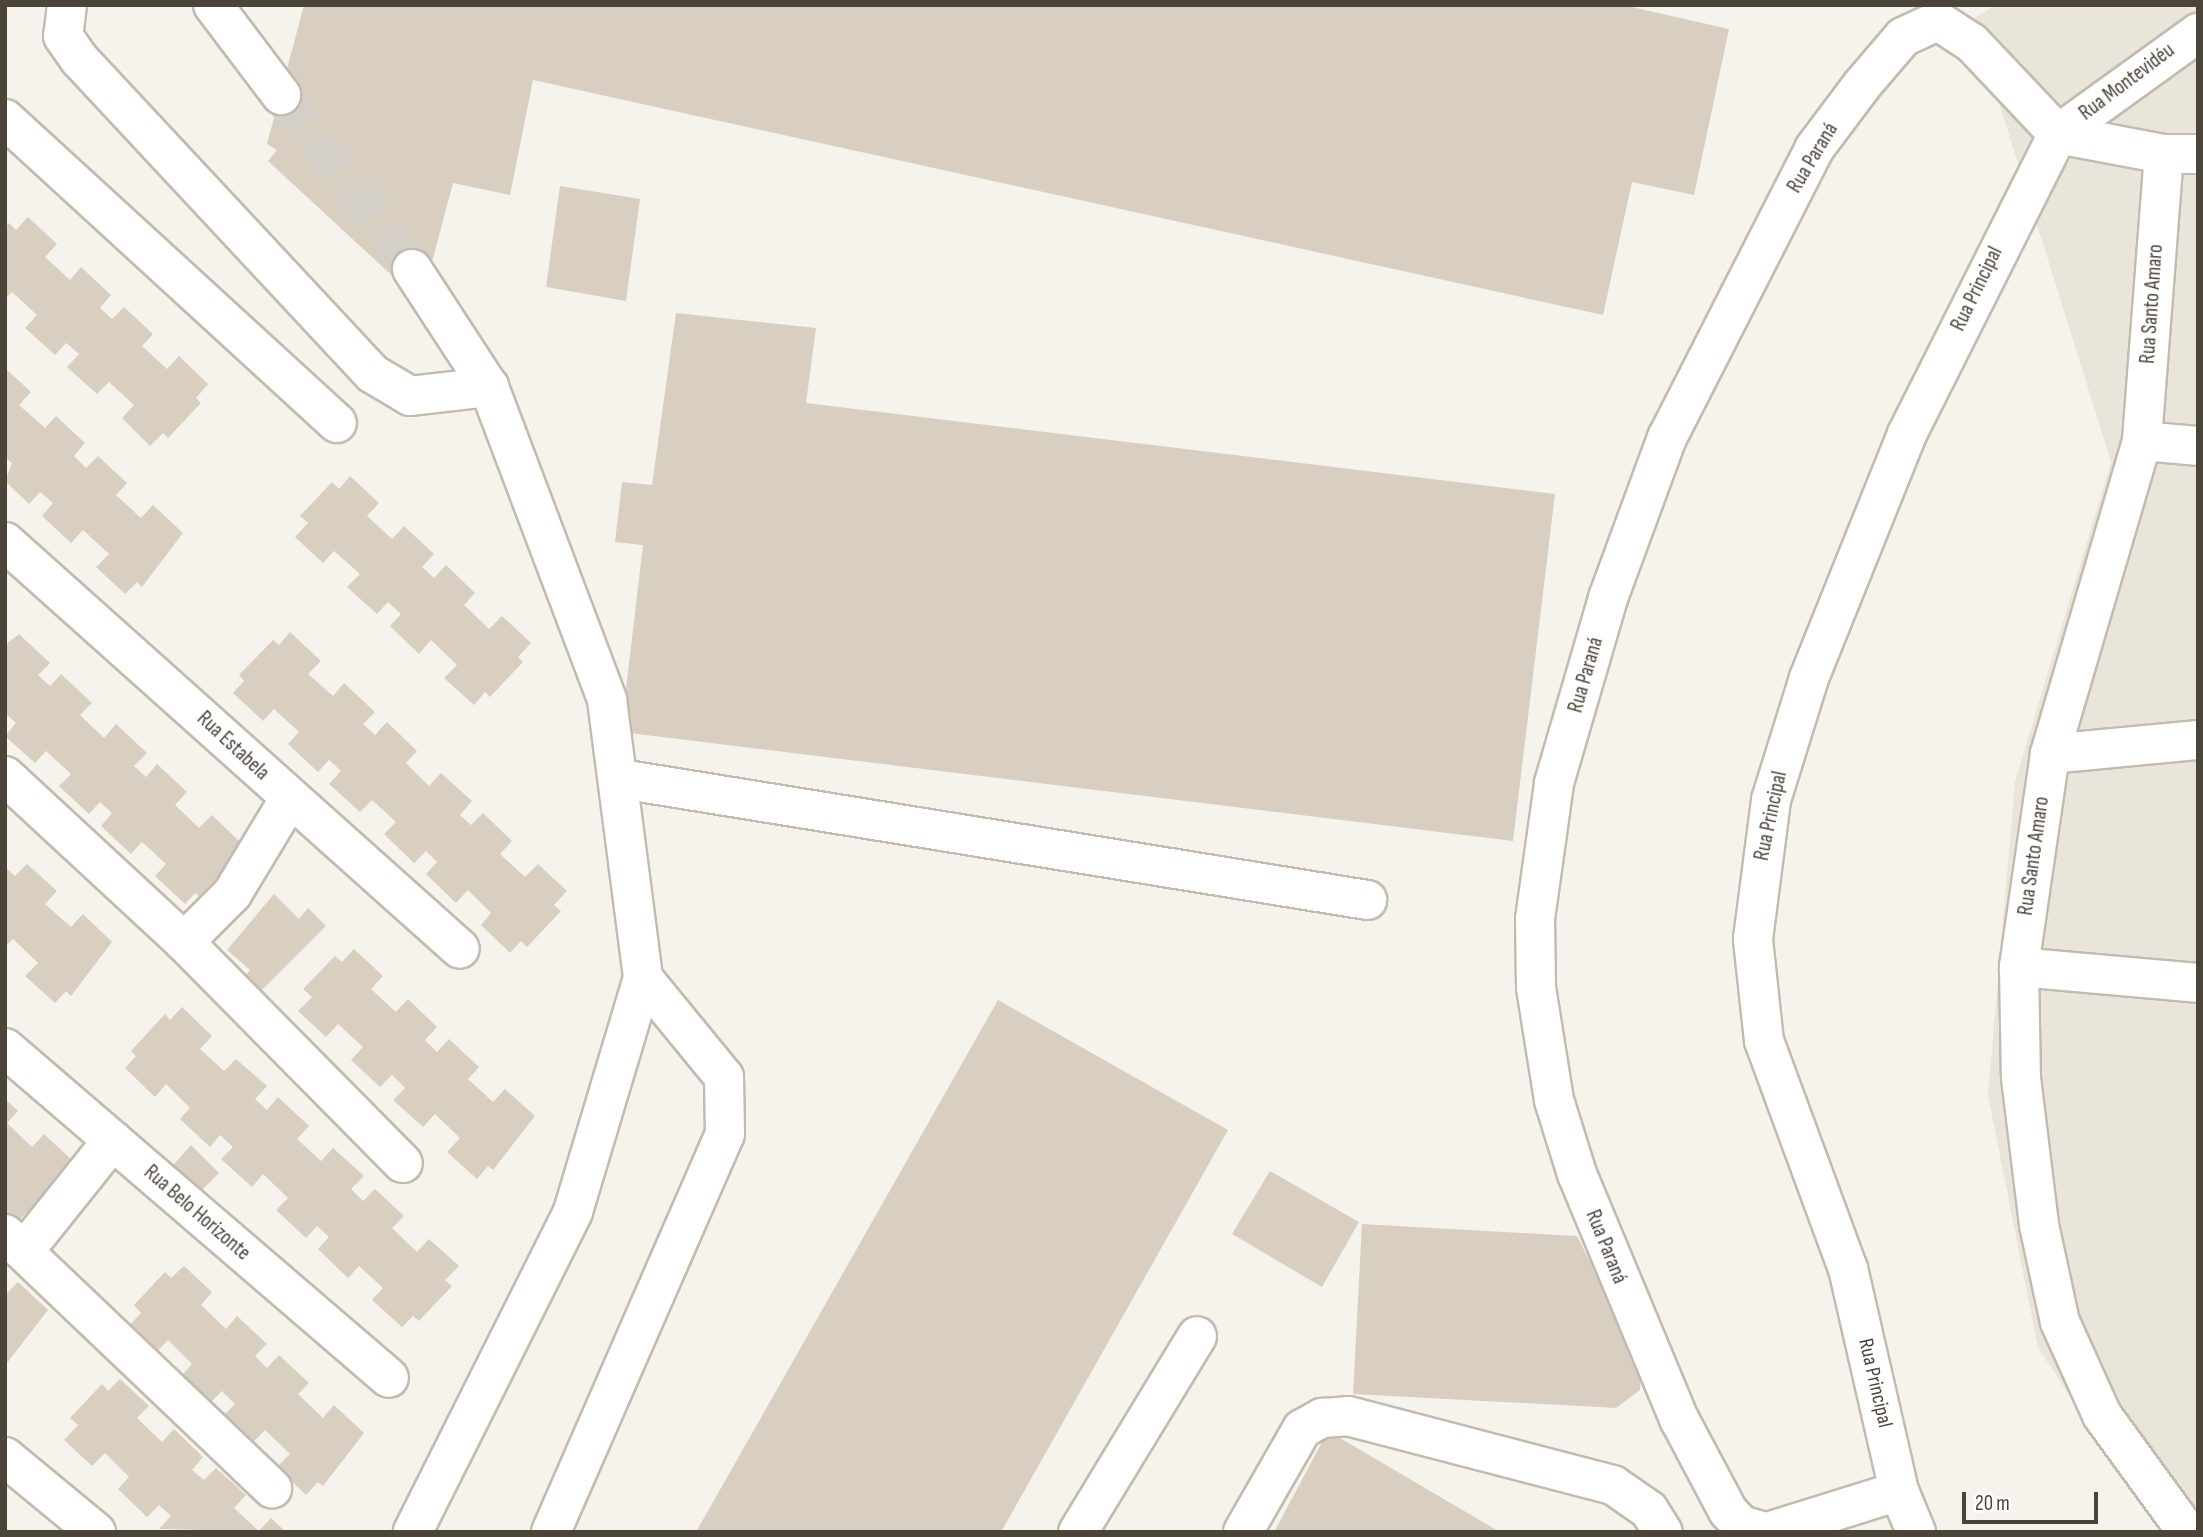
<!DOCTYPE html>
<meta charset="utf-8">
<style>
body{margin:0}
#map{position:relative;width:2203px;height:1537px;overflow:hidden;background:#f6f3ec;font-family:"Sofia Sans Condensed",sans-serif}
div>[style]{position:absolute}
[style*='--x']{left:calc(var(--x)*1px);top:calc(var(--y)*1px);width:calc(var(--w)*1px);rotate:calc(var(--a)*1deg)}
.residential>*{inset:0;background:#eae5da}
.building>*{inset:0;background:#d8cfc1}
.minor-tunnel>*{height:38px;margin-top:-19px;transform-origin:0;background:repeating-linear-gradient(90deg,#d4d0c8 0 38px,transparent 0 57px)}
.roads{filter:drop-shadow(2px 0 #c2bbae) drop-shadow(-2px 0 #c2bbae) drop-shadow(0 2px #c2bbae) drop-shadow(0 -2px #c2bbae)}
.minor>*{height:38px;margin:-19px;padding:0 19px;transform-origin:19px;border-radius:19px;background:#fff}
span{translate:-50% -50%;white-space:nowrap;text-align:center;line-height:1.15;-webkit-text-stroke:6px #fff;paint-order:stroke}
.street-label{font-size:21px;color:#4b4439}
.frame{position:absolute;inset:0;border:7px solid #4b4439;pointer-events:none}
.scale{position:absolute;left:1962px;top:1492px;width:136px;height:32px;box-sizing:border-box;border:4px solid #4b4439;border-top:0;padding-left:9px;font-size:21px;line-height:24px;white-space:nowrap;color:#4b4439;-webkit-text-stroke:5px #fff;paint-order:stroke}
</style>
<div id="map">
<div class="residential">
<i style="clip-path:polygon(1996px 5px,2198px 5px,2198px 1532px,2161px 1532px,2038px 1348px,1988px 1095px,2015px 782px,2111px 462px,1973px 19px)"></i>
</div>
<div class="building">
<i style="clip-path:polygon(304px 5px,1623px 5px,1729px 29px,1694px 195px,1632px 182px,1603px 315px,533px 80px,510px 195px,453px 183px,429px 273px,399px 282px,268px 161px,277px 150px,267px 144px)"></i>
<i style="clip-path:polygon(560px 186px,640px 199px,626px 301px,546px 287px)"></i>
<i style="clip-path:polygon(28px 217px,57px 244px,45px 257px,70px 280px,81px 267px,111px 295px,100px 308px,112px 319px,124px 307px,153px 334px,142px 346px,167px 369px,179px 356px,208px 384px,196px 398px,201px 403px,168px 438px,163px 433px,150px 446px,122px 418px,134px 405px,109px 382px,97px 394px,67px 367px,79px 354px,66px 343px,55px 355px,25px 328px,37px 315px,12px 292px,5px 299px,5px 228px,9px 223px,16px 230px)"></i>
<i style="clip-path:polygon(676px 313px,816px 328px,806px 403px,1555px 494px,1513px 841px,621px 732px,643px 545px,615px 542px,622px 482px,652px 485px)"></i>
<i style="clip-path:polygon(5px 368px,31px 392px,19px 405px,45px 428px,56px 416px,85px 443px,74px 456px,86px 468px,98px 456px,127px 483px,116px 495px,141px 518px,153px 505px,183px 533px,142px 587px,137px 582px,125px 594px,96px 567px,109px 554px,83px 530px,71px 543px,42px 516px,53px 503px,40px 492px,29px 504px,5px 481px,12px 463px,5px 457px)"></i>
<i style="clip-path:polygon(350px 476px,379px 503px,367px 516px,392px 539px,404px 526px,434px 554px,422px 567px,434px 578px,446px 565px,475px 593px,464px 605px,489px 629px,502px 616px,531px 643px,518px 657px,523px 662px,490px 697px,485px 692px,474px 705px,444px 678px,457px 665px,431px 640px,419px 654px,390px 626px,401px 614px,388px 602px,377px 614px,347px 587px,360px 574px,334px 551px,323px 563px,295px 537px,308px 523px,300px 516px,332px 482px,339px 489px)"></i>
<i style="clip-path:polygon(290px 632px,321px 661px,308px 674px,333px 696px,344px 683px,375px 712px,363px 724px,375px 735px,387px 722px,417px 751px,406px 763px,429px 786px,441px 773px,472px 801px,460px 815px,471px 825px,483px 813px,512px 841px,500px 854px,525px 877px,538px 864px,567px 891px,554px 905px,561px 911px,527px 947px,521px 941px,510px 953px,481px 925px,491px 913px,468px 890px,456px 903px,426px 874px,437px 862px,426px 851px,414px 863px,384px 834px,396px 822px,372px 800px,360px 812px,329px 784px,341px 771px,329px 760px,318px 772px,288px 744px,299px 732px,274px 709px,263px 721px,233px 693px,244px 681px,239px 675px,273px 640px,279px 645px)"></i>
<i style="clip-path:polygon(19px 634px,50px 663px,38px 675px,50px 686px,61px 674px,92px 703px,80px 715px,104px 738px,116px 724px,147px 753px,134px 766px,146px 777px,157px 764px,187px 792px,175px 805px,199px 828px,212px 815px,241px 843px,229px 856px,235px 862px,202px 898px,195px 893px,185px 904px,155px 876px,166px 864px,142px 842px,131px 854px,101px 826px,112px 813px,100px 802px,89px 814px,59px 786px,71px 774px,46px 751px,35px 763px,5px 736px,16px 723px,5px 713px,5px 645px)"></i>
<i style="clip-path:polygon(27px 864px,57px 891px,45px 904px,71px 927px,83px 914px,112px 942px,71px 996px,66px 991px,55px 1003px,25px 976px,38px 963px,13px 939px,5px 947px,5px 867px,15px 876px)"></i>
<i style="clip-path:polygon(274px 894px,299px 919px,308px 908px,326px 926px,255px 997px,239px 983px,250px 970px,227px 950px)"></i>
<i style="clip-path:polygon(354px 949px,383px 976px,371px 989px,396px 1012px,408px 999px,437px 1027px,425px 1040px,437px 1052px,449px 1039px,479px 1067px,468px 1079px,493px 1102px,505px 1089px,535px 1116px,493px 1170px,488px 1166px,477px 1179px,447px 1152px,460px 1138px,435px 1114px,423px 1127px,393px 1100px,405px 1088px,392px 1075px,380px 1087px,351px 1060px,363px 1047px,338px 1024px,326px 1037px,298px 1011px,312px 997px,303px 989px,335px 956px,342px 962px)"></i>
<i style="clip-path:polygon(998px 1000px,1228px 1130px,1001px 1532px,696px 1532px)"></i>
<i style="clip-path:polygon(182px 1007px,212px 1036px,200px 1049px,224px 1071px,236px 1059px,267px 1086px,255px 1099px,267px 1110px,278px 1097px,309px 1126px,297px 1139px,321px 1161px,333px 1148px,364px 1176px,351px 1189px,363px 1201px,375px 1189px,404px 1216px,392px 1228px,417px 1252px,429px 1239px,459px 1266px,445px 1280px,452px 1286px,419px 1321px,413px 1316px,402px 1327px,372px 1300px,383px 1288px,359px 1266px,348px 1278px,318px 1249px,329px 1237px,317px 1226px,306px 1238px,276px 1210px,288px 1198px,263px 1174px,252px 1187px,221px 1159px,233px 1147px,220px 1135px,210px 1147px,180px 1119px,190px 1108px,166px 1084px,155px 1097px,125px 1068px,136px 1056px,131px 1051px,165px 1014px,170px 1020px)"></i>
<i style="clip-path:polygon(5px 1099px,18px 1111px,7px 1123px,32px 1147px,44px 1134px,74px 1162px,33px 1215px,28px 1211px,16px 1223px,5px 1213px)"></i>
<i style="clip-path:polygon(191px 1145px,219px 1173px,193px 1199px,166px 1173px)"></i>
<i style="clip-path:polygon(1270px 1171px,1359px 1222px,1322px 1287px,1232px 1234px)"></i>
<i style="clip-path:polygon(1362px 1224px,1577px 1236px,1641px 1362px,1640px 1390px,1616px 1408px,1353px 1394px)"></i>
<i style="clip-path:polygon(184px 1266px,212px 1292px,201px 1305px,226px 1329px,237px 1316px,267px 1344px,255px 1356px,267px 1368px,279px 1355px,309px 1383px,298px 1394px,323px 1418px,334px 1405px,364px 1433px,323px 1486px,318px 1482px,306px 1495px,277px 1467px,290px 1454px,265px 1430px,252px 1444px,223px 1416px,235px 1404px,222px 1391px,210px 1403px,181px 1376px,192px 1364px,168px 1340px,156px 1353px,128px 1327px,141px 1313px,134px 1305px,165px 1272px,171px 1278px)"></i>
<i style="clip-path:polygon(18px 1282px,48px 1310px,7px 1363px,5px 1295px)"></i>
<i style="clip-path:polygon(120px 1379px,149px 1406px,137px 1418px,162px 1442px,174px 1429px,203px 1457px,192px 1470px,204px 1480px,216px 1468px,246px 1495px,234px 1508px,259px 1531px,271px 1518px,286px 1532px,159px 1529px,171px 1516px,159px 1505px,147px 1517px,118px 1489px,129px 1477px,105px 1453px,92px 1466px,64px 1440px,78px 1425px,70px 1418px,102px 1384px,108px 1391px)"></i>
<i style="clip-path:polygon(1328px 1431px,1500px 1532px,1274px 1532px)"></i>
</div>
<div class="minor-tunnel">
<i style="--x:281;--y:95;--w:218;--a:53"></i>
</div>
<div class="roads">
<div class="minor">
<i style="--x:67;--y:5;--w:31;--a:97"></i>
<i style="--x:63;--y:36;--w:29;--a:55"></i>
<i style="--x:80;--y:60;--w:429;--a:47"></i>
<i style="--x:373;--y:374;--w:43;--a:30.7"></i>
<i style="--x:410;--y:396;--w:80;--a:-6.5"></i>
<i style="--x:213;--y:5;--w:113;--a:52.9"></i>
<i style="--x:5;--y:119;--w:450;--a:42.5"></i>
<i style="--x:2058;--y:134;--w:108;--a:10.7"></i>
<i style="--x:2164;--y:154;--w:34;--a:0"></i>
<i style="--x:2164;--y:154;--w:288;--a:94.4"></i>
<i style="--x:2142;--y:441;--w:326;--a:106.4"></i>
<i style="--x:2050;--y:754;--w:215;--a:98.3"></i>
<i style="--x:2019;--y:967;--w:111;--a:89"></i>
<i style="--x:2021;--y:1078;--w:148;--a:83"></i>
<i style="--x:2039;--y:1225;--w:99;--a:77.8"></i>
<i style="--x:2060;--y:1322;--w:102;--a:65.7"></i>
<i style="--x:2102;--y:1415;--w:145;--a:54"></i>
<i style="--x:412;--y:269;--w:141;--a:56.9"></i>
<i style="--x:489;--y:387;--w:335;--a:69.3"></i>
<i style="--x:607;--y:700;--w:280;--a:82.6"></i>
<i style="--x:643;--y:978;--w:244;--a:106.7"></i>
<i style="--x:573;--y:1212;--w:358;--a:116.6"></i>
<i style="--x:2142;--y:441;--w:56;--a:5.1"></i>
<i style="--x:5;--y:542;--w:610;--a:41.81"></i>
<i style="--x:2050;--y:754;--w:149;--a:-5.4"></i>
<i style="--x:5;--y:776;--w:244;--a:42.8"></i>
<i style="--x:184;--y:942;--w:311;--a:45.3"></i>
<i style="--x:621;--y:779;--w:756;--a:9.21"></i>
<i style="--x:184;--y:942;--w:68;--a:-45"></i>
<i style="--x:232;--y:894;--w:112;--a:-58.9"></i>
<i style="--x:2019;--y:967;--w:180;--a:5.1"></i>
<i style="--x:5;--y:1048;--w:506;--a:40.67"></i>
<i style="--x:5;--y:1234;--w:369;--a:43.6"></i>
<i style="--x:24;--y:1251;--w:142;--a:-51.3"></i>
<i style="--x:5;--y:1457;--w:118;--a:39.5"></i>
<i style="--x:551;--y:1532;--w:434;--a:-66.4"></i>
<i style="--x:725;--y:1134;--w:57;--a:-91"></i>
<i style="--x:724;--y:1077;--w:128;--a:-129.3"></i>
<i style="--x:1078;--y:1532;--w:229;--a:-58.7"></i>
<i style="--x:1243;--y:1532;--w:119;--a:-60.2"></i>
<i style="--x:1302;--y:1429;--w:23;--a:-29"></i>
<i style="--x:1322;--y:1418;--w:26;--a:-4"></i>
<i style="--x:1348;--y:1416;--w:274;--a:14.6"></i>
<i style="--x:1613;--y:1485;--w:44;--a:34.8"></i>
<i style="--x:1649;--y:1510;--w:26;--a:58"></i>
<i style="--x:1764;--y:1532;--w:24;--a:-163"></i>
<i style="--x:1741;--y:1525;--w:19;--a:-133"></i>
<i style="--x:1728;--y:1511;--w:104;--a:-118"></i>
<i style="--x:1679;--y:1419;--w:265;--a:-112.6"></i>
<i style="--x:1577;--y:1174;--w:77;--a:-107.3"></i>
<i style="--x:1554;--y:1100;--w:114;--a:-99.1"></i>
<i style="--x:1536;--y:987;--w:68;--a:-90.8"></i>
<i style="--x:1535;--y:919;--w:137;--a:-82"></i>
<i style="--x:1554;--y:783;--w:193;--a:-73.7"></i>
<i style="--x:1608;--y:598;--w:171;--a:-69.8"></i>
<i style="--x:1667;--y:438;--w:324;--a:-63"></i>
<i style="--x:1814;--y:149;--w:80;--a:-53.1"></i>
<i style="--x:1862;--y:85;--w:63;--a:-49.5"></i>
<i style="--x:1903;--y:37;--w:38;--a:-25"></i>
<i style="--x:1938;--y:21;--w:40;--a:32.9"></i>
<i style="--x:1972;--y:43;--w:125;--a:46.6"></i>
<i style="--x:1768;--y:1532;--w:137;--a:-17.4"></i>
<i style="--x:1916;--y:1532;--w:44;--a:-112.5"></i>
<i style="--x:1899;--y:1491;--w:228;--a:-102.9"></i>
<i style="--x:1848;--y:1269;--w:243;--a:-110.2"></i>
<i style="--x:1764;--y:1041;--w:103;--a:-96.2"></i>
<i style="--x:1753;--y:939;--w:140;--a:-82.6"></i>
<i style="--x:1771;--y:800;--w:128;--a:-72.7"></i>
<i style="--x:1809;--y:678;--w:263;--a:-68.1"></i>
<i style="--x:1907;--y:434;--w:336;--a:-63.3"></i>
<i style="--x:2058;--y:134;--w:173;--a:-35.8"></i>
</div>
</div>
<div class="street-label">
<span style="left:2127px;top:82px;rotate:-37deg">Rua Montevidéu</span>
<span style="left:1813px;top:158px;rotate:-59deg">Rua Paraná</span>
<span style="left:1977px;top:289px;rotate:-64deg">Rua Principal</span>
<span style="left:2152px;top:304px;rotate:-86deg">Rua Santo Amaro</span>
<span style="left:1586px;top:675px;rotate:-74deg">Rua Paraná</span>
<span style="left:233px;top:746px;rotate:43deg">Rua Estabela</span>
<span style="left:1771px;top:816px;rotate:-78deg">Rua Principal</span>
<span style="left:2034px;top:856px;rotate:-82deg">Rua Santo Amaro</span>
<span style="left:197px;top:1213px;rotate:41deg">Rua Belo Horizonte</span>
<span style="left:1606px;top:1247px;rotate:68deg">Rua Paraná</span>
<span style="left:1875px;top:1383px;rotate:77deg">Rua Principal</span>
</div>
<div class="frame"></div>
<div class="scale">20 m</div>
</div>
